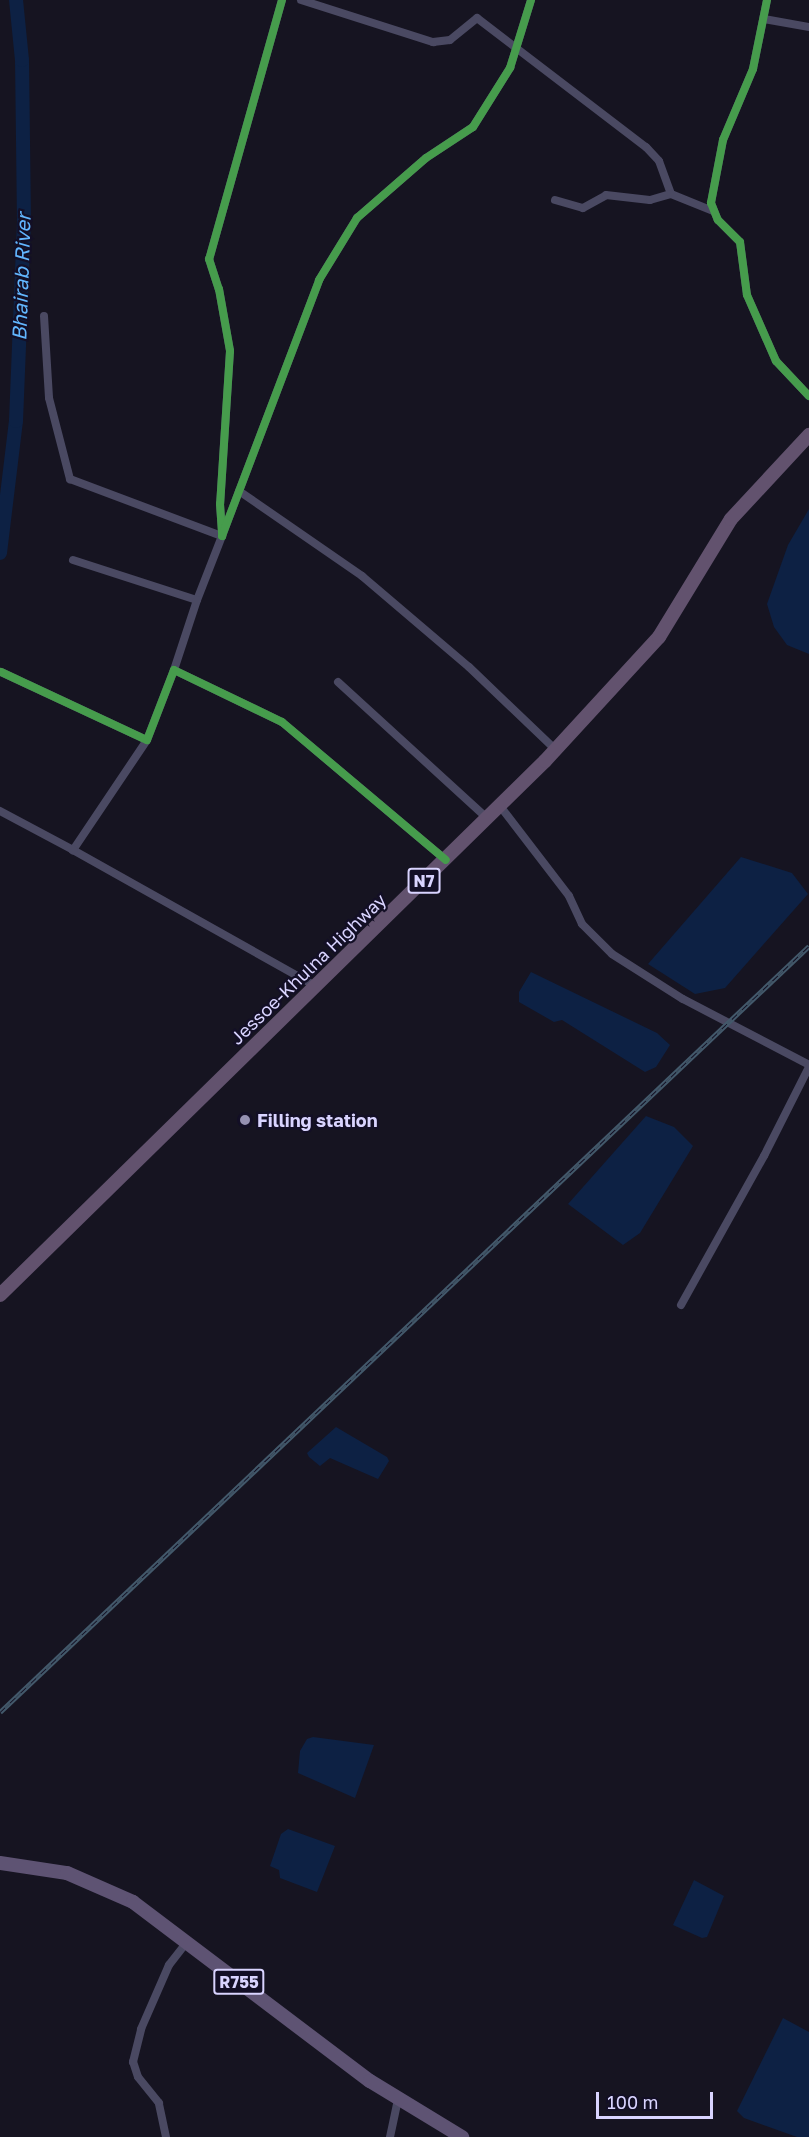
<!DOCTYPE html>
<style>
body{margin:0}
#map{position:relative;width:809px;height:2137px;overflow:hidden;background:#161421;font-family:"Golos Text",sans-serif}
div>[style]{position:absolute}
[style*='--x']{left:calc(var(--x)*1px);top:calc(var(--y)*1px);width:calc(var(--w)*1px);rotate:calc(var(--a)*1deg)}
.water>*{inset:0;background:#0d2144}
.river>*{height:14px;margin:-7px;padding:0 7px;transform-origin:7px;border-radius:7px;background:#0d2144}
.minor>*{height:8px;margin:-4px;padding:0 4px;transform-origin:4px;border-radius:4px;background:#4a4962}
.primary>*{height:14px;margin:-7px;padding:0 7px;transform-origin:7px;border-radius:7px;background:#5e5373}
.trunk>*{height:14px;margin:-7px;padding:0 7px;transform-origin:7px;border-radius:7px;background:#62526e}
.rail>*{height:4.5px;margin-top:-2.25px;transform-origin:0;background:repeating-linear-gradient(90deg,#130f26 0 7px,#43596b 0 14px);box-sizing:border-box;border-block:2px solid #43596b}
.cycleway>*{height:8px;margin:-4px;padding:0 4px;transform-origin:4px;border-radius:4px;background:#469c4c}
.dots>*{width:16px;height:16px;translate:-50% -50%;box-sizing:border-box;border:3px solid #130f26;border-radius:50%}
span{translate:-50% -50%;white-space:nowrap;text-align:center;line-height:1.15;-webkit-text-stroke:4.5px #130f26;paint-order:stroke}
.shield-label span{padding:2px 4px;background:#130f26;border:2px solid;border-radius:4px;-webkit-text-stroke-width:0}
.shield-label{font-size:16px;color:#d9d4ff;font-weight:700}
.street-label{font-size:18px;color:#d9d4ff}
.poi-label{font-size:18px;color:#d9d4ff;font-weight:700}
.left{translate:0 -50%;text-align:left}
.water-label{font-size:20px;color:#62b6ff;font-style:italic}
.scale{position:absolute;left:596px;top:2092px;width:117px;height:27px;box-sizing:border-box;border:3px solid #d9d4ff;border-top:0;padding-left:8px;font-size:18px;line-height:21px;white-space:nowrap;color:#d9d4ff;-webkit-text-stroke:4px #130f26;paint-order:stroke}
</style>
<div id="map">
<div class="water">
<i style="clip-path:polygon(809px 509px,809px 654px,787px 645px,774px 627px,767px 604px,788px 545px)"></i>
<i style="clip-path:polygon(741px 857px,792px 873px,808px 894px,725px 988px,695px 994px,648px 964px)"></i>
<i style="clip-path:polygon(531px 972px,657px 1033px,670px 1045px,656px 1067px,645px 1072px,562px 1020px,554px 1022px,519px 1002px,519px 992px)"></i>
<i style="clip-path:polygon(646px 1116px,674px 1127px,693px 1146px,640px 1233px,623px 1245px,568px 1204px)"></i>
<i style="clip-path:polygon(336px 1427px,387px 1457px,389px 1461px,378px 1479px,330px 1458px,320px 1466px,309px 1457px,307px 1453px)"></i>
<i style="clip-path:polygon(313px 1737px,374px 1745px,355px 1798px,298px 1773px,300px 1751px,307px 1739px)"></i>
<i style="clip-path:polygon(288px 1829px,335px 1846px,317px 1892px,280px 1878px,279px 1870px,270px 1866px,281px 1834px)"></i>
<i style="clip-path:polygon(694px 1880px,724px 1896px,707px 1937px,702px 1938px,673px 1925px)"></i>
<i style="clip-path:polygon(783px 2018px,809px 2032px,809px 2137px,797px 2137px,744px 2118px,737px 2111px)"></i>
</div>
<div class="river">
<i style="--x:0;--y:553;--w:133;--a:-83.1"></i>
<i style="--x:16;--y:421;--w:199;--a:-87.7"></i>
<i style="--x:24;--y:222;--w:162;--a:-90.7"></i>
<i style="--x:22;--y:60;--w:60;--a:-95.7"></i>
</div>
<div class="minor">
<i style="--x:282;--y:0;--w:269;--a:105.7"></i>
<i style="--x:209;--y:259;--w:32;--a:72"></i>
<i style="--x:219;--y:289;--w:63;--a:79.9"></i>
<i style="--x:230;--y:351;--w:153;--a:93.7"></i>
<i style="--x:220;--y:504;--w:32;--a:86"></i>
<i style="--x:222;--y:536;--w:274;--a:-69.2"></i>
<i style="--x:319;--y:280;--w:73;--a:-58.5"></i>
<i style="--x:357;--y:218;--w:91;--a:-41"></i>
<i style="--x:426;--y:158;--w:56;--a:-33.4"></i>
<i style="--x:473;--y:127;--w:70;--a:-57.9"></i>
<i style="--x:510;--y:68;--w:71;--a:-72.8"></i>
<i style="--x:301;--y:0;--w:139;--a:17.7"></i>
<i style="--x:433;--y:42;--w:17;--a:-7"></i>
<i style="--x:450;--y:40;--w:35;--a:-39"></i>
<i style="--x:477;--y:18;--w:213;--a:37.4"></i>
<i style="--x:646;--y:147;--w:19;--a:47"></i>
<i style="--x:659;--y:161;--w:35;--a:70"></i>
<i style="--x:767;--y:0;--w:70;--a:101.5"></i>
<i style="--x:753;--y:69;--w:77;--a:112.9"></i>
<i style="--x:723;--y:140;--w:64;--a:100.8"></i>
<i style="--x:711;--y:203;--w:18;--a:68"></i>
<i style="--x:718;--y:220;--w:31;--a:45"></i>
<i style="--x:740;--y:242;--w:53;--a:82.5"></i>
<i style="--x:747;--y:295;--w:72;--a:66.3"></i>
<i style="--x:776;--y:361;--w:48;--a:46.7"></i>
<i style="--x:764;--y:19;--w:46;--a:10.1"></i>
<i style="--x:555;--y:200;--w:29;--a:16"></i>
<i style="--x:583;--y:208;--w:26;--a:-29"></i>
<i style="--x:606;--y:195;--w:44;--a:6.5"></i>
<i style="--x:650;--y:200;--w:22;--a:-16"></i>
<i style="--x:671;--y:194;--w:45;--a:22"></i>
<i style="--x:44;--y:316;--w:82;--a:86.5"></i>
<i style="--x:49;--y:398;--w:84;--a:75.5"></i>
<i style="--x:70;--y:479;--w:162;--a:20.6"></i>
<i style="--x:222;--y:536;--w:69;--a:111.3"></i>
<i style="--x:239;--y:491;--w:150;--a:34.6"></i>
<i style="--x:362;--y:576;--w:140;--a:40.4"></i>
<i style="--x:469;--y:667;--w:120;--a:43.7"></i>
<i style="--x:73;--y:560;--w:130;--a:17.9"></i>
<i style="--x:197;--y:600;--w:74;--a:108.2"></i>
<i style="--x:1;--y:672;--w:161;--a:25"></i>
<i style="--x:147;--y:740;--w:75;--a:-68.9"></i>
<i style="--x:174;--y:670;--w:120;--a:25.7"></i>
<i style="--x:282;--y:722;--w:214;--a:40.1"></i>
<i style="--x:338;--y:682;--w:202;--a:42.4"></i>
<i style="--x:147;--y:740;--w:133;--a:123.9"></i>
<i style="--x:73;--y:850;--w:280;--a:29.3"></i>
<i style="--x:500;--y:806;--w:113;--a:52.5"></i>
<i style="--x:569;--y:896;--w:31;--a:65"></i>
<i style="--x:582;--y:924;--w:42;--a:45"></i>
<i style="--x:612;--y:954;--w:84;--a:32.4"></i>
<i style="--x:683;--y:999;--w:142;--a:27.6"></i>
<i style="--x:0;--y:811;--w:83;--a:28.1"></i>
<i style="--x:681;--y:1305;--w:171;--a:-60.9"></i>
<i style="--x:764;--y:1156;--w:100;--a:-63.2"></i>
<i style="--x:166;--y:2137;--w:35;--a:-102"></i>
<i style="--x:159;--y:2103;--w:33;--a:-129"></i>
<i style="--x:138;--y:2077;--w:16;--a:-108"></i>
<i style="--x:133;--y:2062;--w:34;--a:-76"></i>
<i style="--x:141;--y:2029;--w:70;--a:-66.4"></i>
<i style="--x:169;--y:1965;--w:29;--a:-52"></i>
<i style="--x:390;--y:2137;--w:38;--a:-78"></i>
</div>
<div class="primary">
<i style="--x:0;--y:1863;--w:68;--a:8.5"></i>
<i style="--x:67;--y:1873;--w:72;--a:23.7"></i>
<i style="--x:133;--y:1902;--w:297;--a:37.1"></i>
<i style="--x:370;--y:2081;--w:108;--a:31.3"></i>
</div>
<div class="trunk">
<i style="--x:0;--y:1295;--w:763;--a:-44.42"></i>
<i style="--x:545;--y:761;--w:168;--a:-47.4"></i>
<i style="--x:659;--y:637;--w:138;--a:-58.6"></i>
<i style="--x:731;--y:519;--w:115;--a:-47.1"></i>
</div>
<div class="rail">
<i style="--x:0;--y:1712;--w:1114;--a:-43.44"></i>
</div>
<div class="cycleway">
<i style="--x:282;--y:0;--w:269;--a:105.7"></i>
<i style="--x:209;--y:259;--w:32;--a:72"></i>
<i style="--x:219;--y:289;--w:63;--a:79.9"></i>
<i style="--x:230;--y:351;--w:153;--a:93.7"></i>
<i style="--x:220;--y:504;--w:32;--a:86"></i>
<i style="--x:222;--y:536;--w:274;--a:-69.2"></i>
<i style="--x:319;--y:280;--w:73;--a:-58.5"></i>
<i style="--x:357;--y:218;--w:91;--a:-41"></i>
<i style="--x:426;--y:158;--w:56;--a:-33.4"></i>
<i style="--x:473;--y:127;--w:70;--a:-57.9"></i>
<i style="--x:510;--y:68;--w:71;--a:-72.8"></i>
<i style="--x:767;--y:0;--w:70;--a:101.5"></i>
<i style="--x:753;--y:69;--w:77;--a:112.9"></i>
<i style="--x:723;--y:140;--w:64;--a:100.8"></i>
<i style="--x:711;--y:203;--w:18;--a:68"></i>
<i style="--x:718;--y:220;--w:31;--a:45"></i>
<i style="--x:740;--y:242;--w:53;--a:82.5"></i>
<i style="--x:747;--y:295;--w:72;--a:66.3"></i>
<i style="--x:776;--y:361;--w:48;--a:46.7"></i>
<i style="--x:1;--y:672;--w:161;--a:25"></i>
<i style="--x:147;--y:740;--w:75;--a:-68.9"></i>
<i style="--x:174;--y:670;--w:120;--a:25.7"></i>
<i style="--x:282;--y:722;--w:214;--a:40.1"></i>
</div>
<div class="dots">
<i style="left:245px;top:1120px;background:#9591b1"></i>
</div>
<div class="shield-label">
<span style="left:424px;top:881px">N7</span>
<span style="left:239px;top:1982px">R755</span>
</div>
<div class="street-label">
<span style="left:308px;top:969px;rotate:-44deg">Jessoe-Khulna Highway</span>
</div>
<div class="poi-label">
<span class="left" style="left:257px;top:1120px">Filling station</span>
</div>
<div class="water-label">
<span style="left:21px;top:277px;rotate:-88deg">Bhairab River</span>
</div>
<div class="scale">100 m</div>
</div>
